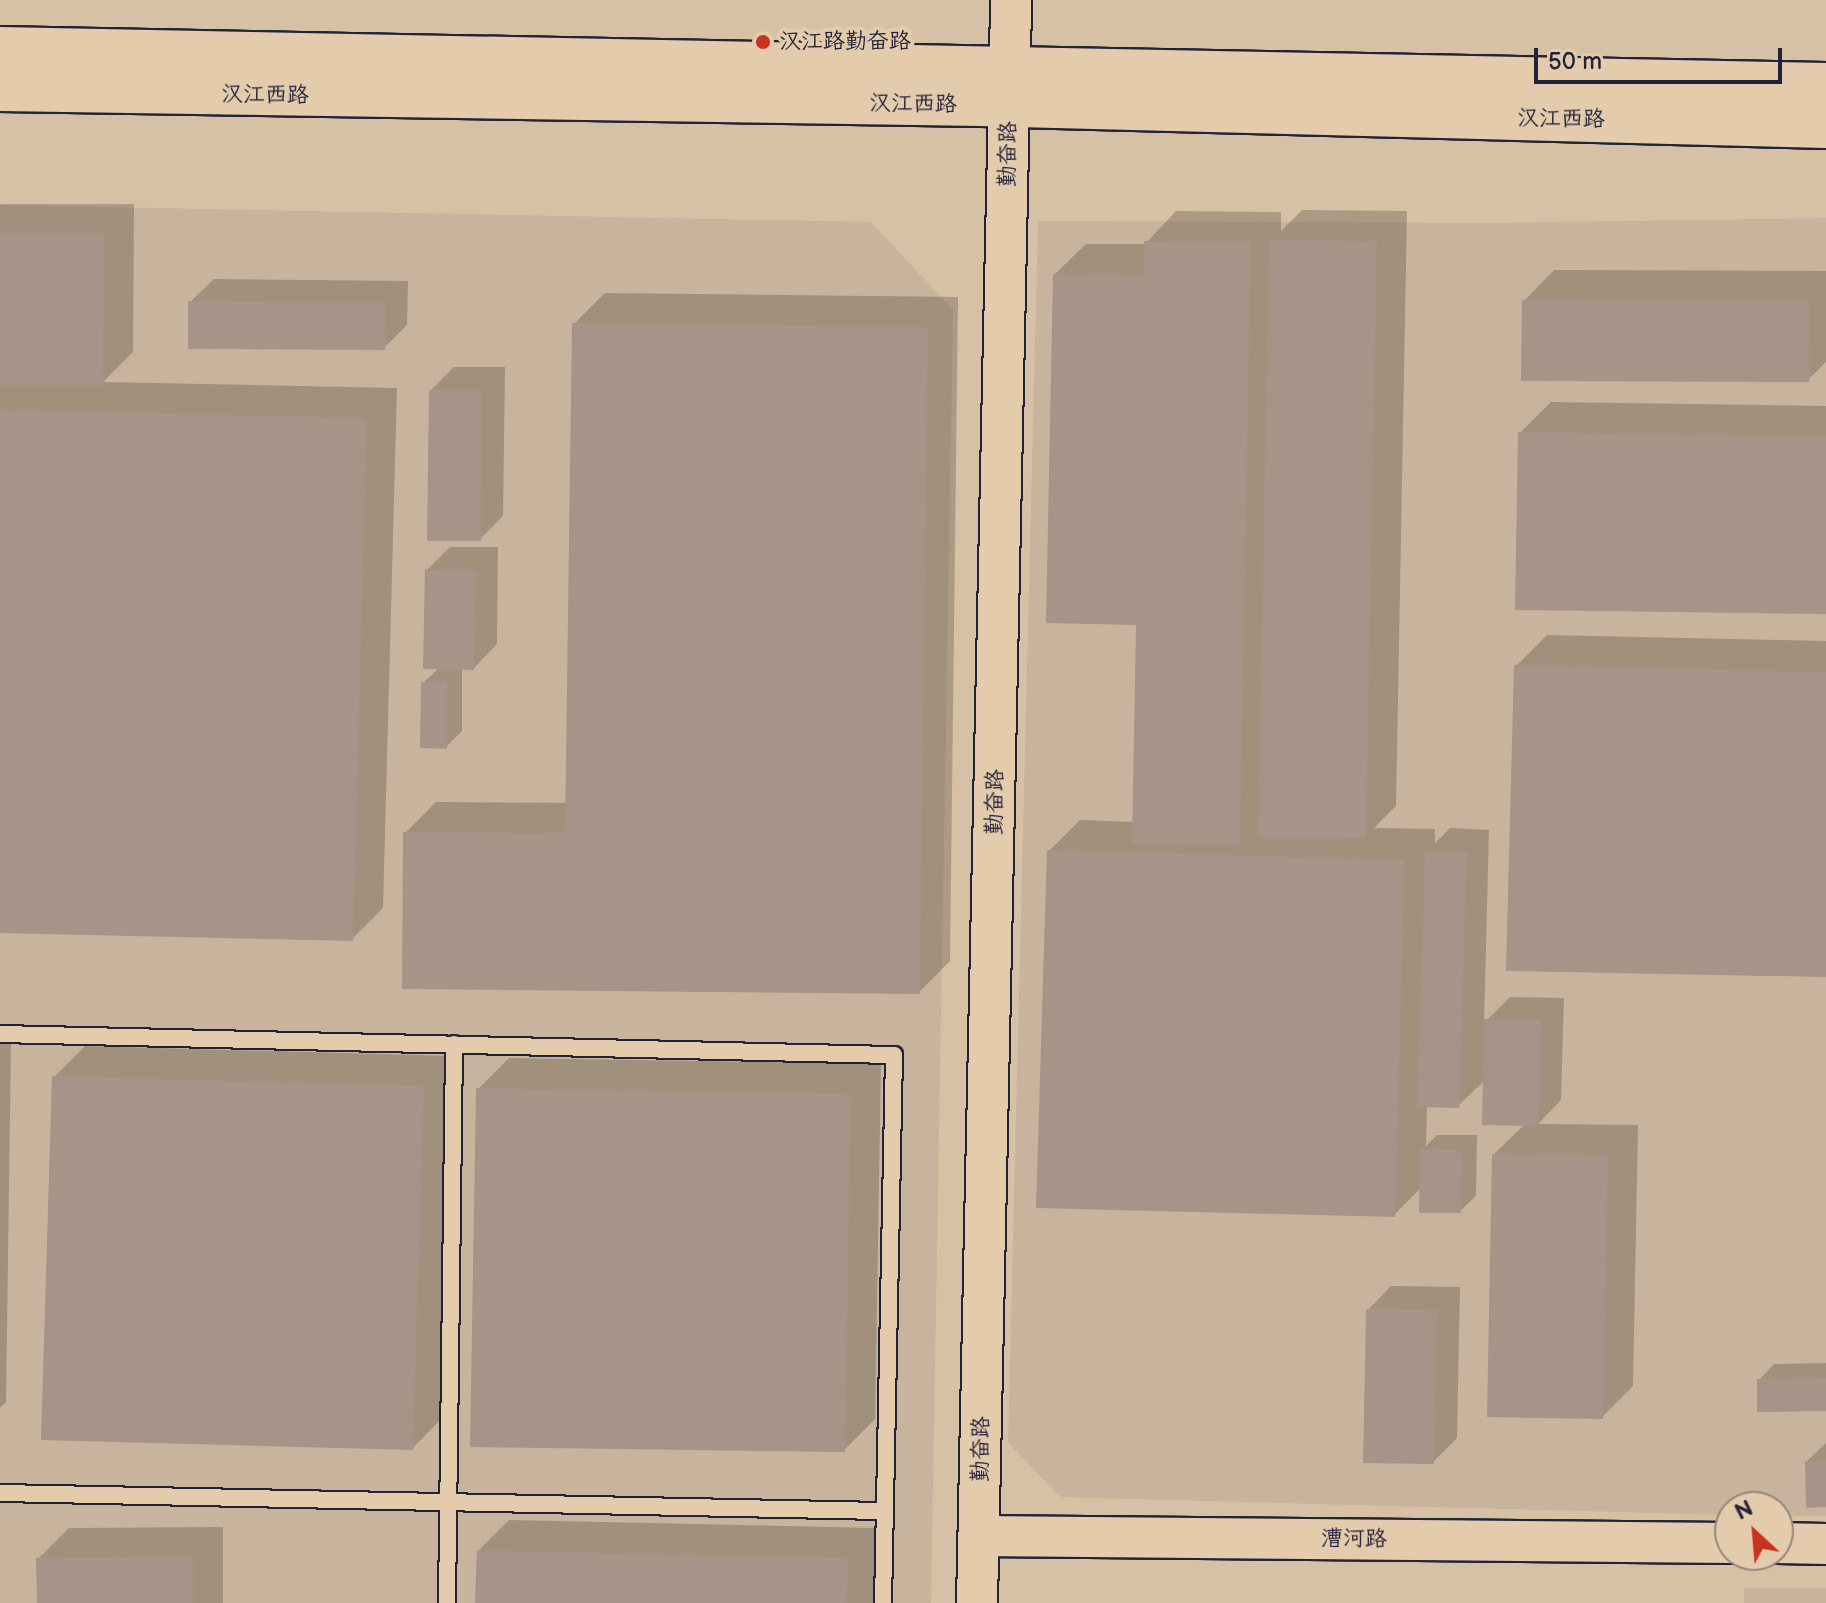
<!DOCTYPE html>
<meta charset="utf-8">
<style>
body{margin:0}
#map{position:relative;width:1826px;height:1603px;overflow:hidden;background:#d7c1a5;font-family:"Balsamiq Sans","LXGW WenKai TC",sans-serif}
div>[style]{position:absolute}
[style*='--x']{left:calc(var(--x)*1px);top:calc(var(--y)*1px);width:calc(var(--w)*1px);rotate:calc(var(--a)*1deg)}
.built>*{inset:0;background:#c8b49c}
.shadow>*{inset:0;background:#0003}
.building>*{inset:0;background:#a59487}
.roads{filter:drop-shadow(2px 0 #22223b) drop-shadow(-2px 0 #22223b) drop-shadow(0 2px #22223b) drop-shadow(0 -2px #22223b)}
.service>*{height:16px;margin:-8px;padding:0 8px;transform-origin:8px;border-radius:8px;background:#e3cbac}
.tertiary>*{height:40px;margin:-20px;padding:0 20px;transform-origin:20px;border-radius:20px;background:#e3cbac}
.secondary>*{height:44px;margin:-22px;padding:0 22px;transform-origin:22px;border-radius:22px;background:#e3cbac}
.dots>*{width:22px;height:22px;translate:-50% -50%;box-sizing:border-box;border:4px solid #e3cbac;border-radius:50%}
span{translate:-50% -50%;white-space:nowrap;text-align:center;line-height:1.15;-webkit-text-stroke:8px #e3cbac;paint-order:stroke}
.poi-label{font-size:22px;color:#22223b}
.left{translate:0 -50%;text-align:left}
.street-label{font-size:22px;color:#22223b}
.north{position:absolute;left:1714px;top:1491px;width:80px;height:80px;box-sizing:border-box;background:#e3cbac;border:2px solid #96877f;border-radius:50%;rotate:334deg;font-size:22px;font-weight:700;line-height:32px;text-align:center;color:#22223b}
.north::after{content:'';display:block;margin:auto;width:28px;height:36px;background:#c8321e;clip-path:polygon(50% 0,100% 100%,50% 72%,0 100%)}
.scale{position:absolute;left:1534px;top:48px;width:248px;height:36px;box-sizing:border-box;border:4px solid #22223b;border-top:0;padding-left:10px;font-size:24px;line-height:28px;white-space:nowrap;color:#22223b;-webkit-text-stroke:6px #e3cbac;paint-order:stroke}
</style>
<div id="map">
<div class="built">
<i style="clip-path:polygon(0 205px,871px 222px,953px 310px,931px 1603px,0 1603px)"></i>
<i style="clip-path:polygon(1826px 218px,1826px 1516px,1778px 1516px,1778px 1507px,1730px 1507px,1730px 1515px,1060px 1497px,1008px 1442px,1038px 221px,1485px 223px)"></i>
<i style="clip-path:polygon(1744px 1588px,1826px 1588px,1826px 1603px,1744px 1603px)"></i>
</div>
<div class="shadow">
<i style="clip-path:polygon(0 204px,134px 204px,133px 352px,103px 382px,397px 388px,383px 908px,352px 939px,0 931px)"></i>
<i style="clip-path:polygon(1302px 210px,1407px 211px,1396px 806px,1374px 828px,1435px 829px,1435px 843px,1450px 828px,1489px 830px,1484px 1023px,1510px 997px,1564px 998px,1561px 1100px,1538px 1124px,1638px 1125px,1633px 1386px,1602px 1417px,1494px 1154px,1525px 1124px,1485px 1080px,1458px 1106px,1427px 1105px,1426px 1146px,1437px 1135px,1477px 1135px,1476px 1196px,1460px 1211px,1421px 1188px,1394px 1215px,1049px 851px,1080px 820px,1135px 822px,1138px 623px,1055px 274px,1086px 244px,1145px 244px,1176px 211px,1281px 212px,1281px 231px)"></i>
<i style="clip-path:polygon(1554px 270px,1826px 271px,1826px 362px,1808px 380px,1524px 301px)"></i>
<i style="clip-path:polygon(214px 279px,408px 281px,407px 325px,384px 348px,190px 302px)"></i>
<i style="clip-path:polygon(605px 293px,958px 297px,950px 961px,919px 992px,405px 833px,436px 802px,568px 803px,574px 324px)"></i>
<i style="clip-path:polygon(454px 367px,505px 367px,503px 516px,480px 539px,431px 390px)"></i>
<i style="clip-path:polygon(1551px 402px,1826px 406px,1826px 612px,1520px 433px)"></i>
<i style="clip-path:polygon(450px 547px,498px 547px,497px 644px,474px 668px,462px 668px,462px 731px,446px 747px,423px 683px,439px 668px,427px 570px)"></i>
<i style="clip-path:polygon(1547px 635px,1826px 641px,1826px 975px,1516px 666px)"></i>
<i style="clip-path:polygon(0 1043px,11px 1043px,6px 1402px,0 1408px)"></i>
<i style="clip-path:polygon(85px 1046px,454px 1056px,443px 1417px,413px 1448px,54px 1077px)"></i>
<i style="clip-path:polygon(509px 1058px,881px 1064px,875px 1419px,844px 1450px,478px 1089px)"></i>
<i style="clip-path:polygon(1391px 1286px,1460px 1287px,1457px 1438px,1433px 1462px,1368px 1310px)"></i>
<i style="clip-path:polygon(1826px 1363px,1826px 1409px,1759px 1380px,1774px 1364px)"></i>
<i style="clip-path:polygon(1826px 1443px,1826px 1505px,1807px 1461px)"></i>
<i style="clip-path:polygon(509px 1520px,878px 1528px,876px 1603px,477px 1603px,478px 1551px)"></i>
<i style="clip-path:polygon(223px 1527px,223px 1603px,39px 1603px,38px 1559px,69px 1528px)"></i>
</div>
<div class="building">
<i style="clip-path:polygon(0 234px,104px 234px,103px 385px,0 385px)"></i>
<i style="clip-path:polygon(1269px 240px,1377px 241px,1366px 839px,1258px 838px)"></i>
<i style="clip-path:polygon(1144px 241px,1251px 242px,1240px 845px,1132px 843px,1136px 625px,1046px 623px,1053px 274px,1143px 275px)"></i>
<i style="clip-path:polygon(1522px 300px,1810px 301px,1809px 382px,1521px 381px)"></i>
<i style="clip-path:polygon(188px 301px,386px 303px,385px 350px,188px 349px)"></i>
<i style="clip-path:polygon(572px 323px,928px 327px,920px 994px,402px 989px,403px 832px,565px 833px)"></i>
<i style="clip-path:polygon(429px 390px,482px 390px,481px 541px,427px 541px)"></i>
<i style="clip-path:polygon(0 410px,367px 418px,353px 941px,0 933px)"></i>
<i style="clip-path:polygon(1518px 432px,1826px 436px,1826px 614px,1515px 610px)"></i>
<i style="clip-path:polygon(425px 569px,476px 570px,474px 670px,423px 669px)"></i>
<i style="clip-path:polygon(1514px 665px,1826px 672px,1826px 977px,1506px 971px)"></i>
<i style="clip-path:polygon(421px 682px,447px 682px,447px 749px,420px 748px)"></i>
<i style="clip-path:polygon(1047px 850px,1405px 860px,1395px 1217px,1036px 1208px)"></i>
<i style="clip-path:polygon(1425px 851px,1467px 852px,1459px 1108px,1417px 1107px)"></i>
<i style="clip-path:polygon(1484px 1019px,1541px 1020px,1539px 1126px,1482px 1125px)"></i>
<i style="clip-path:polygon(52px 1076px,424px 1086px,413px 1450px,41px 1440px)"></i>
<i style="clip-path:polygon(476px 1088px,851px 1094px,845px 1452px,470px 1447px)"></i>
<i style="clip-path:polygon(1420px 1149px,1462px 1150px,1461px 1213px,1419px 1213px)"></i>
<i style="clip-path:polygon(1492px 1154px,1608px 1155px,1603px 1419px,1487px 1417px)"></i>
<i style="clip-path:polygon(1366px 1309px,1437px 1310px,1434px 1464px,1363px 1463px)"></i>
<i style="clip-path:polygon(1826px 1377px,1826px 1411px,1757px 1412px,1757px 1379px)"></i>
<i style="clip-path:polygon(1826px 1460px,1826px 1507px,1806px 1508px,1805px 1461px)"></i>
<i style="clip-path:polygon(477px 1550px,848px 1558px,847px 1603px,475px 1603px)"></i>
<i style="clip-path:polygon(193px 1557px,193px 1603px,37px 1603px,36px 1558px)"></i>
</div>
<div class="roads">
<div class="service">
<i style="--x:0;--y:1034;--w:894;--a:1.35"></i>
<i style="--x:894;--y:1055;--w:548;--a:91.15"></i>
<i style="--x:0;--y:1493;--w:884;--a:1.17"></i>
<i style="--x:447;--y:1603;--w:559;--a:-89.28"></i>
</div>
<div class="tertiary">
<i style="--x:979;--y:1536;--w:751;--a:0.53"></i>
<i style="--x:1778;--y:1543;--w:48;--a:1.2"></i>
<i style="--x:977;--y:1603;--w:1603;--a:-88.78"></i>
</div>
<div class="secondary">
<i style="--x:0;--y:49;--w:1826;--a:1.13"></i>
<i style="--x:0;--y:89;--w:981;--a:0.88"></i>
<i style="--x:981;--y:104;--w:845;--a:1.49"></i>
</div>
</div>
<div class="dots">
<i style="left:763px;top:42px;background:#c8321e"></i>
</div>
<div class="poi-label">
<span class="left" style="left:779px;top:42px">汉江路勤奋路</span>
</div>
<div class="street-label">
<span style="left:265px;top:95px;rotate:1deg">汉江西路</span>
<span style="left:913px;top:104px;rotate:1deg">汉江西路</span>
<span style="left:1561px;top:119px;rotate:1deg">汉江西路</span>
<span style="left:1008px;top:154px;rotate:-89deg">勤奋路</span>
<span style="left:995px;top:802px;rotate:-89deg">勤奋路</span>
<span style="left:981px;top:1449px;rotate:-89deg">勤奋路</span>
<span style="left:1354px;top:1539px;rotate:1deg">漕河路</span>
</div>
<div class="north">N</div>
<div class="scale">50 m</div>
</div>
